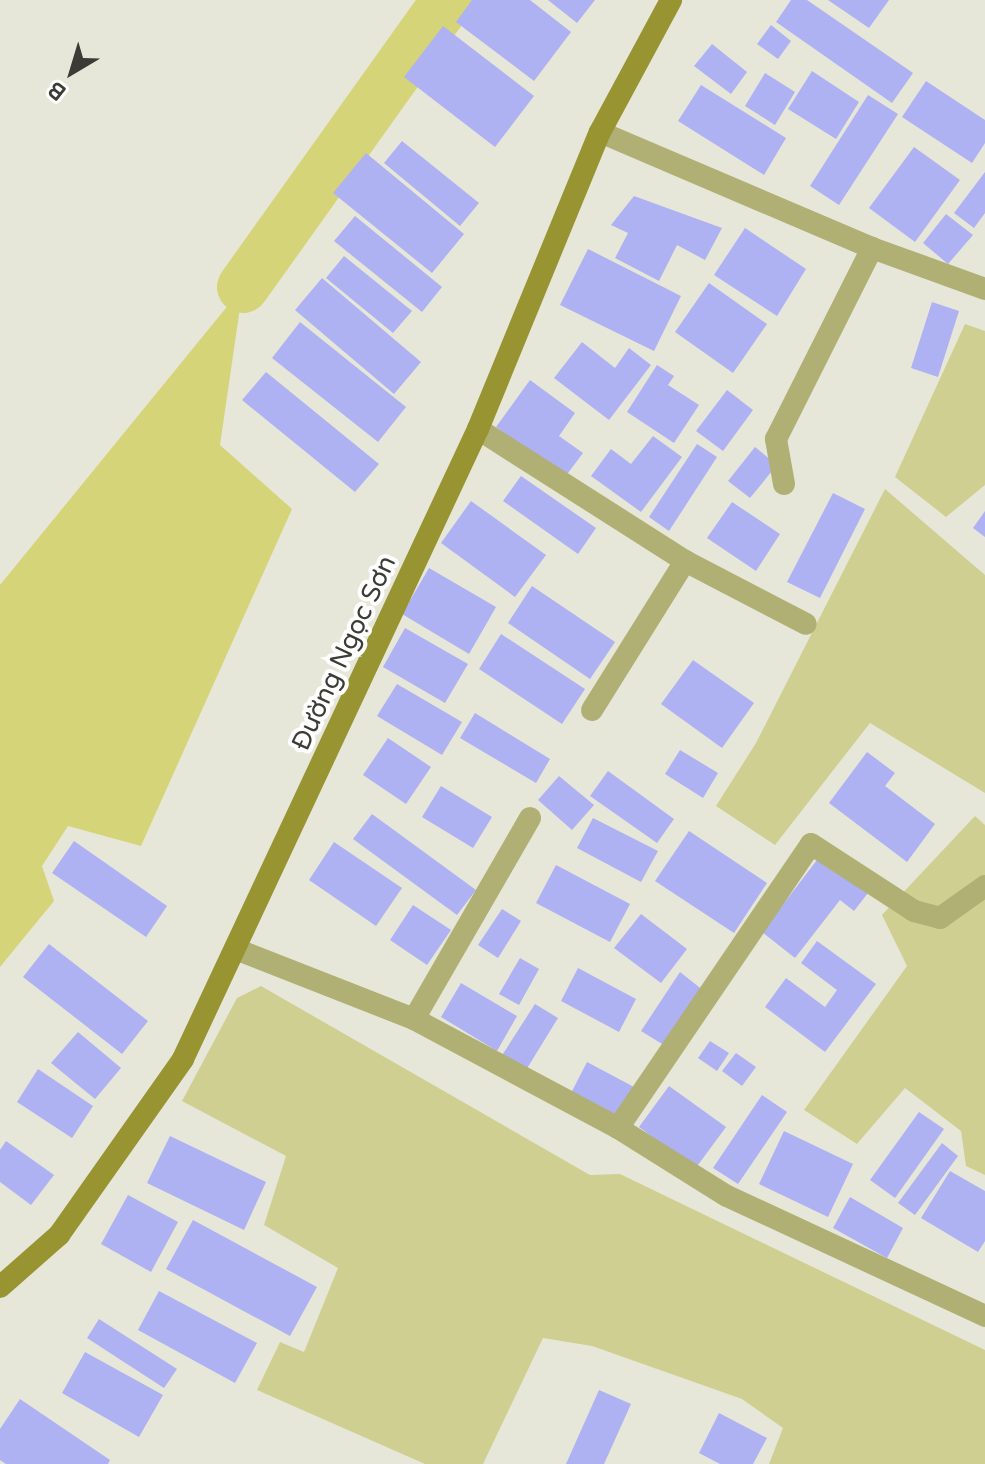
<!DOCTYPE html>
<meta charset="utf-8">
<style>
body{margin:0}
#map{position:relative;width:985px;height:1464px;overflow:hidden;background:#e7e7d9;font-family:"Varela Round",sans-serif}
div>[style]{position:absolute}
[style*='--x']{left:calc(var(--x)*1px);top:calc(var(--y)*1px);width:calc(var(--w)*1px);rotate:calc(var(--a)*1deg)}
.green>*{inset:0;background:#d0cf92}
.water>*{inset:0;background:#d6d478}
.canal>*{height:52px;margin:-26px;padding:0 26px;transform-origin:26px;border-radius:26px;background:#d6d478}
.building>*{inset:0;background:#aeb1f2}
.minor>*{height:22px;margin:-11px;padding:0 11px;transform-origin:11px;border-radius:11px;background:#b0b075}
.secondary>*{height:22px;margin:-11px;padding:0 11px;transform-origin:11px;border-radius:11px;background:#979431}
span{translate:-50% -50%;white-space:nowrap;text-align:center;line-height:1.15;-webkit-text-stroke:8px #fff;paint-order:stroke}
.street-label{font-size:26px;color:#3c3c37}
.north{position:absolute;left:32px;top:32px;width:80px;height:80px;-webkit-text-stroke:6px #fff;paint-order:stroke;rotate:218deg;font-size:22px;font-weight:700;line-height:32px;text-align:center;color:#3c3c37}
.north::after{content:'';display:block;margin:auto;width:28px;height:36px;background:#3c3c37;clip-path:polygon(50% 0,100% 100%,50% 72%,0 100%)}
</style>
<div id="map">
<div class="green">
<i style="clip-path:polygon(965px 324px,985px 331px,985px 485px,946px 517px,895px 477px)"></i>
<i style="clip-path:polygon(885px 489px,985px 575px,985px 793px,870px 723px,775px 845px,716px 806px,756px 743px)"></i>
<i style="clip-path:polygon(975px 816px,985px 825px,985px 1175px,966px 1166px,961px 1131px,905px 1088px,857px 1144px,804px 1110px,907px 966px,882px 915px)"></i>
<i style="clip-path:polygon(261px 986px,590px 1175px,620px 1174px,985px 1350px,985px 1464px,769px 1464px,783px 1428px,742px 1399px,592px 1346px,543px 1338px,483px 1464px,425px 1464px,257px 1390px,280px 1342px,304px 1352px,338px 1268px,264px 1225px,286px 1156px,182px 1101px,237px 998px)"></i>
</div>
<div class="water">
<i style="clip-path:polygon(243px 287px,220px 445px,292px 509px,141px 846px,68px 826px,42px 866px,54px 901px,0 967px,0 585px)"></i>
</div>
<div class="canal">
<i style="--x:243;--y:287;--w:353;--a:-54.5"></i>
</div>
<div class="building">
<i style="clip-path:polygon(472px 0,530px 0,571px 32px,534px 81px,456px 22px)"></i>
<i style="clip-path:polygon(548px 0,595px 0,577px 23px)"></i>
<i style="clip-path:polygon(791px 0,807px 0,913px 73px,892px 103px,776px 22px)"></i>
<i style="clip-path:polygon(828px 0,889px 0,869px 28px)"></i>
<i style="clip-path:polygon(771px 25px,791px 41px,778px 59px,757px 44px)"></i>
<i style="clip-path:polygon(443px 26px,534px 96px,495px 147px,404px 77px)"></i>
<i style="clip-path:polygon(712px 44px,747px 72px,731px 94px,694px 66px)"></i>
<i style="clip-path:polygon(812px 71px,859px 102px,836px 139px,788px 109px)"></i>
<i style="clip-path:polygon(765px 73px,795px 92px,775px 125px,745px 106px)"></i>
<i style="clip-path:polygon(926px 81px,985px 120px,985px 143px,972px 163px,902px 117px)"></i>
<i style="clip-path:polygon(701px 85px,786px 138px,764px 175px,678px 121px)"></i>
<i style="clip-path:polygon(868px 95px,898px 114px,839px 205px,810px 186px)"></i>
<i style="clip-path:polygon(402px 141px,479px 203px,460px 226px,384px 163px)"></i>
<i style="clip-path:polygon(914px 147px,960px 180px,915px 242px,869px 208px)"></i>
<i style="clip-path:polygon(366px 153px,464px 234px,432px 273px,333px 193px)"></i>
<i style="clip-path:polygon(985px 172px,985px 213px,974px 228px,954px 213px)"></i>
<i style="clip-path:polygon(634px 196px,722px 228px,705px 260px,677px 245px,659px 281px,615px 258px,628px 233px,611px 225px)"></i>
<i style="clip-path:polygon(946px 214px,973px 235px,948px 264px,923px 243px)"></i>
<i style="clip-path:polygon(355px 216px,442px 287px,422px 312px,334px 241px)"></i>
<i style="clip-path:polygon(745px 228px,806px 269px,777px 316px,714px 275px)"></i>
<i style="clip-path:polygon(588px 249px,681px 296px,654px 351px,560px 305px)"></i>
<i style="clip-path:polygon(344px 256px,412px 311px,393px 333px,326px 278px)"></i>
<i style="clip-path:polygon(322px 278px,421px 362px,394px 394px,295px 310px)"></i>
<i style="clip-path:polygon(709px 283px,767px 324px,733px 373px,675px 332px)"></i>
<i style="clip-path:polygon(932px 302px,959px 311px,938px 377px,911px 368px)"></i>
<i style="clip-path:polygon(300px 322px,406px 407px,378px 442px,272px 358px)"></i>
<i style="clip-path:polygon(582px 342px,615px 368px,629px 348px,651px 365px,609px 420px,554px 378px)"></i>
<i style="clip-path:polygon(657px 365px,674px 376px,668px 385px,699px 405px,674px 443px,627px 412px)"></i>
<i style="clip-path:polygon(266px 372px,379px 464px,355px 492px,242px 400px)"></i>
<i style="clip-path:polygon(530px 380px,575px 413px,559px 436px,583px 453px,565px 477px,496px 427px)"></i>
<i style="clip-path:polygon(727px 390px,753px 410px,723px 451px,696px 431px)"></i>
<i style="clip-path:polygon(653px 436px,682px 457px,641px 512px,591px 476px,611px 449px,631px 464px)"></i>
<i style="clip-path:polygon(697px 444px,717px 457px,669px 531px,649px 517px)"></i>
<i style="clip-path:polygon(755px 447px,777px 465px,750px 498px,728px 481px)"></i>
<i style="clip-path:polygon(521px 476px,596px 528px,578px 554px,503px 501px)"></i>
<i style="clip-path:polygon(833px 493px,865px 509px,820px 598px,787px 582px)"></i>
<i style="clip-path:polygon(471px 501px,546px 555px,515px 597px,441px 543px)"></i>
<i style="clip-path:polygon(732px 502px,780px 534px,756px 571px,707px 538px)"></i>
<i style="clip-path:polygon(985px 511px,985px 537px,973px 528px)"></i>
<i style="clip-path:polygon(429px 568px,496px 607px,469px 654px,402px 614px)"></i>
<i style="clip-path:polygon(532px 586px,615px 642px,590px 679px,508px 623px)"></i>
<i style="clip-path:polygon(405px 628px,468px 664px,445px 703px,383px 667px)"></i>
<i style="clip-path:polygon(501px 634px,585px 689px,562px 724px,479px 669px)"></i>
<i style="clip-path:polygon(693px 660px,754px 703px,722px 748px,661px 704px)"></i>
<i style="clip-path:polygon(397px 684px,462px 722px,442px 755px,377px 716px)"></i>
<i style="clip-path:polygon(475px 713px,550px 759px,536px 783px,460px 738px)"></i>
<i style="clip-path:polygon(388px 738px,431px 767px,406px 804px,363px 775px)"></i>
<i style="clip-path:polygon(680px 750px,718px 773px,703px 798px,665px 774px)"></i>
<i style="clip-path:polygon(867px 752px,895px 773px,885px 786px,935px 824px,907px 862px,829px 803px)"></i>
<i style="clip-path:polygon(608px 771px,674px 819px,657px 843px,590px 796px)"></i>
<i style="clip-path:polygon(559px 776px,594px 805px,572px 830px,538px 800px)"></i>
<i style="clip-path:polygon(441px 786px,492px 817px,473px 848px,422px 817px)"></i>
<i style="clip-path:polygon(372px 814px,476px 890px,457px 915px,353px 839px)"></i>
<i style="clip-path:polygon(593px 818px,658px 851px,641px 882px,577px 848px)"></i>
<i style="clip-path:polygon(689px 831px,767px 883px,734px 933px,655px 881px)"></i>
<i style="clip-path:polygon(74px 841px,167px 906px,146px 937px,52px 873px)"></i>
<i style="clip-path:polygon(334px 842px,402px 888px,376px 926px,309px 880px)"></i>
<i style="clip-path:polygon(820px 856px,868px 893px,854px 911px,840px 900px,795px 958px,762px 932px)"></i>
<i style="clip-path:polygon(556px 865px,630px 904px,610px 942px,536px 903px)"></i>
<i style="clip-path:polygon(413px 905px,451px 930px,427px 965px,390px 940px)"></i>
<i style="clip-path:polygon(502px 909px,521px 921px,498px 958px,478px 945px)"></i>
<i style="clip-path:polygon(641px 914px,687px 949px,661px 983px,614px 948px)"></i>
<i style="clip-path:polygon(817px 941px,876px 984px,825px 1052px,765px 1007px,786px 978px,825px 1007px,837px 990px,801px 963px)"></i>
<i style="clip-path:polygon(49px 944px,148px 1021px,122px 1054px,23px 977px)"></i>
<i style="clip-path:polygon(520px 958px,539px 969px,519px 1005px,499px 994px)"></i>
<i style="clip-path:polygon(578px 968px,636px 999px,619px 1032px,561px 1001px)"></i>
<i style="clip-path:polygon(680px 972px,704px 991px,667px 1047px,641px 1031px)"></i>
<i style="clip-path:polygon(461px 983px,517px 1016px,497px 1051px,441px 1017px)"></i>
<i style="clip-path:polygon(535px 1004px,558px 1018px,523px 1075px,499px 1060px)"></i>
<i style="clip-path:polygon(78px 1032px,121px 1068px,95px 1099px,51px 1063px)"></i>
<i style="clip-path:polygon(710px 1041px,729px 1053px,717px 1071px,698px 1058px)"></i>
<i style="clip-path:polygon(736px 1053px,756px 1067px,742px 1086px,722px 1071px)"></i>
<i style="clip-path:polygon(587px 1062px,634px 1087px,617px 1121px,569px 1097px)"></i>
<i style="clip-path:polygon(38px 1069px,93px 1106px,72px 1138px,17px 1102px)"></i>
<i style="clip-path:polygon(669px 1086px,726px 1127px,695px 1169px,639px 1127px)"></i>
<i style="clip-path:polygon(762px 1095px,787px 1112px,738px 1184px,713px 1168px)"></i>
<i style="clip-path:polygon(919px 1112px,944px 1129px,895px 1198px,870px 1180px)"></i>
<i style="clip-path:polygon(784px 1131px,853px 1164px,828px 1217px,759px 1184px)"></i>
<i style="clip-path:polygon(170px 1136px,266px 1182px,244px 1230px,147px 1183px)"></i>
<i style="clip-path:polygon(6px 1141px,54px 1175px,31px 1205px,0 1182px,0 1150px)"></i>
<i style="clip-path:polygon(942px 1143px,958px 1156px,915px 1215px,898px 1203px)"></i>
<i style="clip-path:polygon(950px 1171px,985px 1191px,985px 1241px,978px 1252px,921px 1218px)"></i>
<i style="clip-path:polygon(128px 1195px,178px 1222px,151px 1272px,101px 1244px)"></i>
<i style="clip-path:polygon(850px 1197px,903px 1228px,887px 1258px,833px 1228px)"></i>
<i style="clip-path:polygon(193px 1220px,317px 1287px,290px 1336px,166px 1269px)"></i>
<i style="clip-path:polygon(159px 1291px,257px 1343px,235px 1383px,138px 1330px)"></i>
<i style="clip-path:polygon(99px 1319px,177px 1369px,164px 1388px,87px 1338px)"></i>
<i style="clip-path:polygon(85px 1352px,163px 1395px,139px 1437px,62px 1393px)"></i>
<i style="clip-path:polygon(599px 1390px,631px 1404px,604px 1464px,566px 1464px)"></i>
<i style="clip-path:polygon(20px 1399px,110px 1460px,108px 1464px,6px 1464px,0 1460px,0 1429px)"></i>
<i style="clip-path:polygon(719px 1413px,767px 1438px,753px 1464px,720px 1464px,699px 1453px)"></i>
</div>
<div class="minor">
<i style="--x:600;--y:132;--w:296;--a:23.1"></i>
<i style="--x:872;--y:248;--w:120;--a:19.9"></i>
<i style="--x:478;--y:429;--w:246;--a:32.5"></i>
<i style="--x:685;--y:561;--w:136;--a:27.5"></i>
<i style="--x:784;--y:484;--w:46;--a:-100.1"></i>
<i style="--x:776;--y:439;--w:214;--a:-63.3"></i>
<i style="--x:592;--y:710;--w:176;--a:-58"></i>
<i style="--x:238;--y:950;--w:189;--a:21.4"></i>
<i style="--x:414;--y:1019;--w:231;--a:28.1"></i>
<i style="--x:618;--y:1128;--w:128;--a:32"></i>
<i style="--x:727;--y:1196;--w:285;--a:24.9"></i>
<i style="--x:414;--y:1019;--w:232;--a:-60"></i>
<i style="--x:618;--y:1128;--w:343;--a:-55.8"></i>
<i style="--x:811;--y:844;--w:123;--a:33"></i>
<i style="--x:914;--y:911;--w:27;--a:15"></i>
<i style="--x:940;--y:918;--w:55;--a:-35.4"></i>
</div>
<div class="secondary">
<i style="--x:0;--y:1287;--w:79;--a:-41.4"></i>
<i style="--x:59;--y:1235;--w:215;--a:-54.8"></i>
<i style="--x:183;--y:1059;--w:696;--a:-64.91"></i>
<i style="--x:478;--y:429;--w:321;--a:-67.7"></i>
<i style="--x:600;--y:132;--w:150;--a:-61.7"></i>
</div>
<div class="street-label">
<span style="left:344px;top:653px;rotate:-65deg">Đường Ngọc Sơn</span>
</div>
<div class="north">B</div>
</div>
